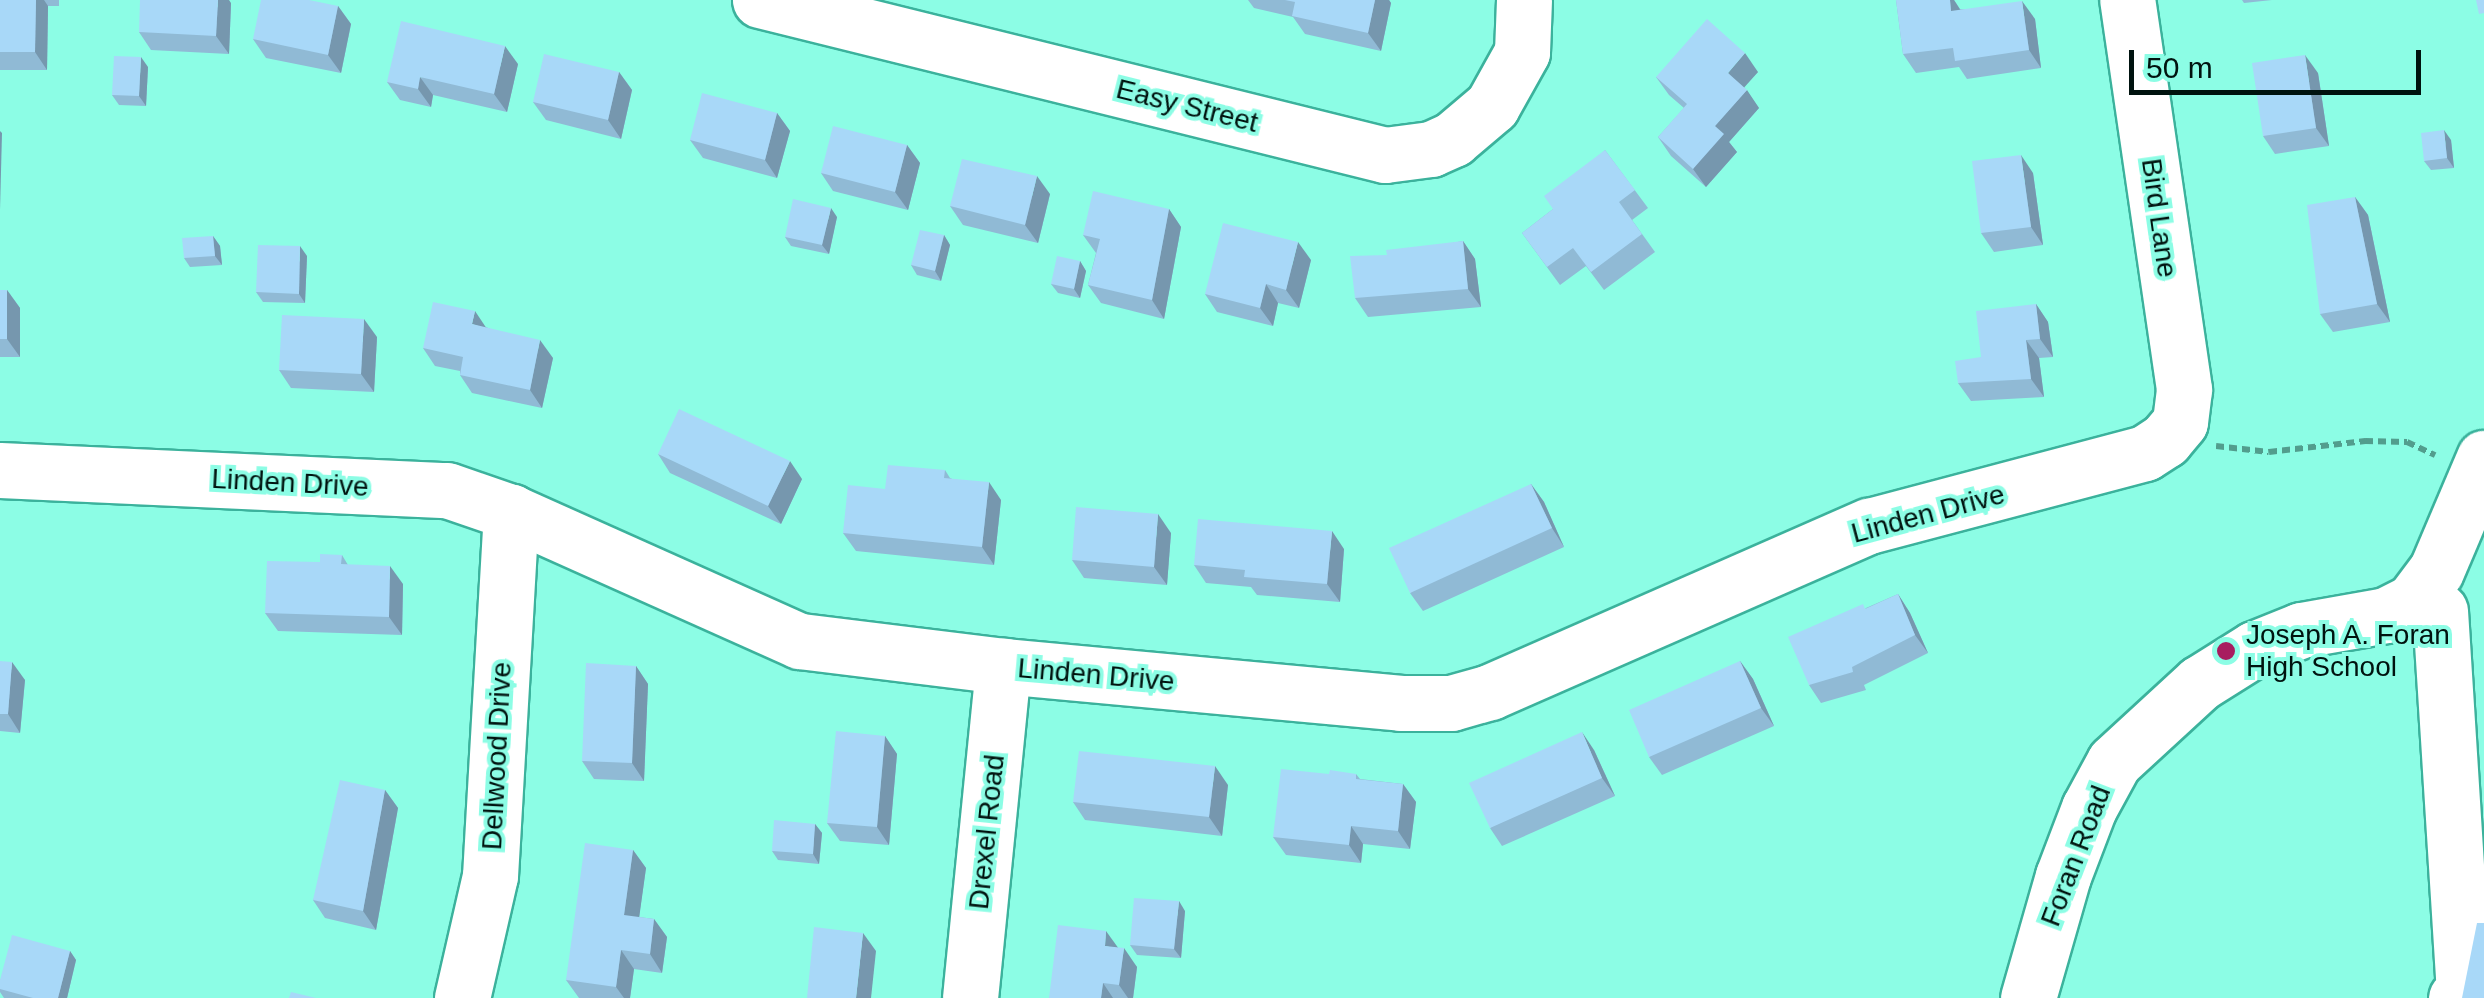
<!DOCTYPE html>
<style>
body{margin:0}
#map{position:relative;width:2484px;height:998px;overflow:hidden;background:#8cfde5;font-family:Arial,sans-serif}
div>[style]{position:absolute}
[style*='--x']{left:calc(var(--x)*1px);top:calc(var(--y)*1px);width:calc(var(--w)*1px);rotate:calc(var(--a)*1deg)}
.path>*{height:6px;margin-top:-3px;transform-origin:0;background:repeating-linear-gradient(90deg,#529d8d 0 8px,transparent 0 13px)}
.roads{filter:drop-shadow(2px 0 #3bb29c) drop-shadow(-2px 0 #3bb29c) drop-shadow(0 2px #3bb29c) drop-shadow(0 -2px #3bb29c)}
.minor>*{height:55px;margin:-27.5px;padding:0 27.5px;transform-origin:27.5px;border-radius:27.5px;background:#fff}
.wall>*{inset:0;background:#90bad5}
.shaded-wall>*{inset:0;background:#7697ae}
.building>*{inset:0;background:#a8d8f8}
.dots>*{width:28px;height:28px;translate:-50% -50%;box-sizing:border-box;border:5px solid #8cfde5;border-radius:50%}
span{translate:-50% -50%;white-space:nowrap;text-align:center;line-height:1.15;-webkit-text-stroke:8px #8cfde5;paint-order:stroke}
.street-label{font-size:28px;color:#00130f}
.poi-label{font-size:28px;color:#00130f}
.left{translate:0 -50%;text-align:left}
.scale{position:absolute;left:2129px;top:50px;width:292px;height:45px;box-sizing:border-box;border:5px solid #00130f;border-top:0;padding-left:12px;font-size:30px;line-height:35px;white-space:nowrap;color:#00130f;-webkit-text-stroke:8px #8cfde5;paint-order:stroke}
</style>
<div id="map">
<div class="path">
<i style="--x:2216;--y:446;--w:53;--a:6.5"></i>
<i style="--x:2269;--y:452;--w:97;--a:-6.5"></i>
<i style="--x:2365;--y:441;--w:42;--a:1.4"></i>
<i style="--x:2407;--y:442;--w:31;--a:25"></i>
</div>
<div class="roads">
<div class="minor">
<i style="--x:760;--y:0;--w:644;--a:13.93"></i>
<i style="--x:1385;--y:155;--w:46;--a:-7.4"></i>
<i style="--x:1431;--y:149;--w:24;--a:-24"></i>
<i style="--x:1453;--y:139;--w:51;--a:-40.2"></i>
<i style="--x:1492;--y:106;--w:62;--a:-60.9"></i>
<i style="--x:1522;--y:52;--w:52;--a:-87.8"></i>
<i style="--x:0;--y:470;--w:447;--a:2.6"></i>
<i style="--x:447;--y:490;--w:68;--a:19"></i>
<i style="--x:511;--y:512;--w:316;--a:24.1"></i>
<i style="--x:800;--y:641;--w:205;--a:7"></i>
<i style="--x:1003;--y:666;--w:400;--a:5.3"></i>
<i style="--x:1401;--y:703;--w:50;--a:0"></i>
<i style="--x:1451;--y:703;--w:41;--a:-15.8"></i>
<i style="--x:1490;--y:692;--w:414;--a:-23.7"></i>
<i style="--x:1869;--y:526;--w:285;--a:-14.8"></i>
<i style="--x:2145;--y:453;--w:24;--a:-33"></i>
<i style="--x:2165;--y:440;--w:23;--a:-50"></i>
<i style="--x:2180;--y:422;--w:33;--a:-83"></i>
<i style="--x:2184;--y:389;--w:393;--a:-98.3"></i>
<i style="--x:2440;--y:611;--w:387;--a:86.4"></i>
<i style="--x:2464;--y:997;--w:8;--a:173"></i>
<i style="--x:462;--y:998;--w:125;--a:-77.1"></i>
<i style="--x:490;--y:876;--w:365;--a:-86.7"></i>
<i style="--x:970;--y:998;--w:334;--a:-84.3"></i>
<i style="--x:2028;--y:998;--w:127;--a:-74"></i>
<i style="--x:2063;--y:876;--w:73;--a:-69.1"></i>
<i style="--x:2089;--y:808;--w:52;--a:-61.5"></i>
<i style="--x:2114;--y:762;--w:117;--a:-42.6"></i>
<i style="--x:2200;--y:683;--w:64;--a:-32.2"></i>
<i style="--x:2254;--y:649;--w:51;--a:-22"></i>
<i style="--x:2301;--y:630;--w:86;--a:-10"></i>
<i style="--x:2386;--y:615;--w:30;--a:-27"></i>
<i style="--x:2413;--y:601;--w:38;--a:-53"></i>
<i style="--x:2436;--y:571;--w:123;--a:-67"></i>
</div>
</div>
<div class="wall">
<i style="clip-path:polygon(0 0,59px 0,59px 6px,48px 6px,47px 70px,0 70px)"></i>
<i style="clip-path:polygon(1248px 0,1389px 0,1391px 3px,1381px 51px,1305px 34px,1293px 17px,1254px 8px)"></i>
<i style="clip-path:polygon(1896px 0,1954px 0,1960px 9px,2035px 19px,2041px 68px,1967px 79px,1959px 67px,1916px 73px,1903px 54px)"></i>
<i style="clip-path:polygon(2242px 0,2272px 0,2244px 3px)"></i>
<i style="clip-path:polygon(231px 3px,229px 54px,151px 50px,139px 32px)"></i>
<i style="clip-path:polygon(338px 6px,351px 24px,341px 73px,266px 58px,253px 39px)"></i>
<i style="clip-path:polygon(518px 64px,507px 112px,433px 95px,431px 107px,400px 100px,387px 82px)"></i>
<i style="clip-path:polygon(148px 67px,146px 106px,119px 105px,112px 95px)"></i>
<i style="clip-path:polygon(619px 72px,632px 90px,621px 139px,546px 120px,533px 102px)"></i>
<i style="clip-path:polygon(1758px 72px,1744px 87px,1759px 108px,1729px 142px,1737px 152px,1706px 187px,1671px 156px,1658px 137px,1684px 108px,1669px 95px,1656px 77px)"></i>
<i style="clip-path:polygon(2318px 73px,2329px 146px,2275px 154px,2263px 136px)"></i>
<i style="clip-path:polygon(777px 113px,790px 131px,777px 178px,703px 158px,690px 140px)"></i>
<i style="clip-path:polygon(2451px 140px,2454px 168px,2431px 170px,2424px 161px)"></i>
<i style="clip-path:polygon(907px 145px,920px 163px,908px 210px,833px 191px,821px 173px)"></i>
<i style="clip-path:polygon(1605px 150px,1648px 208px,1632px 220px,1655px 252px,1604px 290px,1586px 266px,1560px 285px,1522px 233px,1553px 209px)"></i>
<i style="clip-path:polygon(2033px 173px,2043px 245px,1994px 252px,1981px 233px)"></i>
<i style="clip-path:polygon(1050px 194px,1038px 243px,963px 225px,950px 206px)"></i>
<i style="clip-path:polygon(2355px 197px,2368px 215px,2390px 322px,2333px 332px,2320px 314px)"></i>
<i style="clip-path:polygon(1169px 209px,1181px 227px,1164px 319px,1101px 303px,1088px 285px,1096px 253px,1083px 235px)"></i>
<i style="clip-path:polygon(837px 217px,829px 254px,791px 246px,785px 237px)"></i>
<i style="clip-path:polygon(944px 235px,950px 245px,941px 281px,917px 275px,911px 265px)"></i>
<i style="clip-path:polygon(213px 236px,220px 246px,222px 265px,190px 267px,184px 258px)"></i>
<i style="clip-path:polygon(1463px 241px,1475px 259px,1481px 307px,1368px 317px,1355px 298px,1387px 255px)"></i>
<i style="clip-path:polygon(307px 256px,305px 303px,263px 302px,256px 292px)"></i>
<i style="clip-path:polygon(1311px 260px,1299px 308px,1278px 303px,1273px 326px,1217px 312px,1205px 294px)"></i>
<i style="clip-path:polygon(1080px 261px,1086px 271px,1080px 298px,1058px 293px,1051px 284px)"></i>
<i style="clip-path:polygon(0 290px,7px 290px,20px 308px,20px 357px,0 357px)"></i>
<i style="clip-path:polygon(2036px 304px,2048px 322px,2053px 357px,2039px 358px,2044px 397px,1971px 401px,1958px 383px,1981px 357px)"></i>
<i style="clip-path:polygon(486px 327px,553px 358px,542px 408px,472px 393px,460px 375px,460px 371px,435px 366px,423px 348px)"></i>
<i style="clip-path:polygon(377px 337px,374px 392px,291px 388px,279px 370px)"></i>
<i style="clip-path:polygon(658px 454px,802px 479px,781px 524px,670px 473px)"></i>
<i style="clip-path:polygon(945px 470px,950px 478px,1001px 500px,994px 565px,856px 551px,843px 533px,885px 489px)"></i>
<i style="clip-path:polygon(1531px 484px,1544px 502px,1564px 547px,1423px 611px,1410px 593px)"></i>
<i style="clip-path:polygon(1171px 533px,1167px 585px,1084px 578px,1072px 560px)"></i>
<i style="clip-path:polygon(1344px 549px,1340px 602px,1257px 595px,1251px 587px,1206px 583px,1194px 565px)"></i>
<i style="clip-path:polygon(342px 555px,348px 565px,403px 584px,402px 635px,278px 631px,265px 613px,320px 562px)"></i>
<i style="clip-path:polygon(1898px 594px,1910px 613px,1928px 653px,1864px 685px,1866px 690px,1821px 703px,1809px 685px,1866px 608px)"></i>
<i style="clip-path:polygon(0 661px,25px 680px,20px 733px,0 731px)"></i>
<i style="clip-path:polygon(1740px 661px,1753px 679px,1774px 726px,1662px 775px,1649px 757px)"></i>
<i style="clip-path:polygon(636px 666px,648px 684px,644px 781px,594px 779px,582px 761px)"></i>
<i style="clip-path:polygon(885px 736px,897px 754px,889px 845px,840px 841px,827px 823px)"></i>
<i style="clip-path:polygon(1594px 750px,1615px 796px,1502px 846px,1490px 828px)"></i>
<i style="clip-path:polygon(1329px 774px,1356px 774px,1360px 779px,1403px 784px,1416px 802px,1410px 849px,1363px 844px,1361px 863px,1286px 855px,1273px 837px)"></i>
<i style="clip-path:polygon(1228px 785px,1222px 836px,1085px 820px,1073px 802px)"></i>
<i style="clip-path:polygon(385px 790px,398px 808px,376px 930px,325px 918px,313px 900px)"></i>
<i style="clip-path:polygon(815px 824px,822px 833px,819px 864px,778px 860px,772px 851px)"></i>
<i style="clip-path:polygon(633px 850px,646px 868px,639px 917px,654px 919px,667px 937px,662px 973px,634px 969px,630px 998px,579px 998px,566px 980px)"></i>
<i style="clip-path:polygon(1185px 911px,1181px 958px,1137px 955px,1130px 945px)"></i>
<i style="clip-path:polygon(1117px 948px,1137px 967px,1133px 998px,1049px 998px)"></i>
<i style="clip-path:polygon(70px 951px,76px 960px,67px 998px,4px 998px,0 992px,0 980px)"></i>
</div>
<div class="shaded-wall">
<i style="clip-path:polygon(36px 0,44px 0,48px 6px,47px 70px,35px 52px)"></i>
<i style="clip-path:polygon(218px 0,229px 0,231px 3px,229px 54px,216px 36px)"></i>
<i style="clip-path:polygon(1375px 0,1389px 0,1391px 3px,1381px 51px,1368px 33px)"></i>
<i style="clip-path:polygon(1950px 0,1954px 0,1961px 11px,1951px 11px)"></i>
<i style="clip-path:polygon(2022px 1px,2035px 19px,2041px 68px,2029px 50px)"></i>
<i style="clip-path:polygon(338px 6px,351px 24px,341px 73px,328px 55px)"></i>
<i style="clip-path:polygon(505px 46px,518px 64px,507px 112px,494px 94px)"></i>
<i style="clip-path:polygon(1745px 53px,1758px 72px,1741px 91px,1728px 73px)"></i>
<i style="clip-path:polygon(2305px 55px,2318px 73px,2329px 146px,2316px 128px)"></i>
<i style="clip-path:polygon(141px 57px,148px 67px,146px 106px,139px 96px)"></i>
<i style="clip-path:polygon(619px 72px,632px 90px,621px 139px,608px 120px)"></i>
<i style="clip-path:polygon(420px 77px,433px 95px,431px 107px,418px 89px)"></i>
<i style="clip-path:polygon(1747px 90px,1759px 108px,1729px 142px,1737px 152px,1706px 187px,1693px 169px,1715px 126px)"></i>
<i style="clip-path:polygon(777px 113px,790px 131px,777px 178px,765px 160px)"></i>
<i style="clip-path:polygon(2444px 130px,2451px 140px,2454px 168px,2447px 158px)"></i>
<i style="clip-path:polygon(0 131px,2px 133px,0 210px)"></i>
<i style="clip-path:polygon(907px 145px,920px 163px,908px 210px,895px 192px)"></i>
<i style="clip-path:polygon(2021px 155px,2033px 173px,2043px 245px,2031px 227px)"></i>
<i style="clip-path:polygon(1037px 176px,1050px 194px,1038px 243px,1025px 225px)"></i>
<i style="clip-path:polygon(2355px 197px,2368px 215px,2390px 322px,2377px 304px)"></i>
<i style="clip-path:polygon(831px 208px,837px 217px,829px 254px,822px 245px)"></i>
<i style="clip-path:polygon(1169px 209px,1181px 227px,1164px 319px,1152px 300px)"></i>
<i style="clip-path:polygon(944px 235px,950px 245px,941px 281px,935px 271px)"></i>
<i style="clip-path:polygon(213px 236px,220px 246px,222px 265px,215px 256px)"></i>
<i style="clip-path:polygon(1463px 241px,1475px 259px,1481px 307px,1468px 289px)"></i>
<i style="clip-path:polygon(1298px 242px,1311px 260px,1299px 308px,1286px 290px)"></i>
<i style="clip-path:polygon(300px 246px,307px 256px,305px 303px,299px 294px)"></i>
<i style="clip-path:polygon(1080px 261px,1086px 271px,1080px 298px,1074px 289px)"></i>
<i style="clip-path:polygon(1266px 284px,1278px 303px,1273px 326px,1260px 308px)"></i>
<i style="clip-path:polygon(7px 290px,20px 308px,20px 357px,7px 339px)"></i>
<i style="clip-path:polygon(2036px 304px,2048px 322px,2053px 357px,2040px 339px)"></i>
<i style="clip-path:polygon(475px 311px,487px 329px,472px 324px)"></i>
<i style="clip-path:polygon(364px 319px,377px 337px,374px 392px,361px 374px)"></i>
<i style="clip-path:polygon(540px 340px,553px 358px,542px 408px,530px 390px)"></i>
<i style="clip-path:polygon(2026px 340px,2039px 358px,2044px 397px,2031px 379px)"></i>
<i style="clip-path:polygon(790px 461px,802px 479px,781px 524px,768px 506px)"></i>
<i style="clip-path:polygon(989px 482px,1001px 500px,994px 565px,982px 547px)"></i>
<i style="clip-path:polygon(1531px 484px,1544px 502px,1564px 547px,1552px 528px)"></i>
<i style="clip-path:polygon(1158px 514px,1171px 533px,1167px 585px,1154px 567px)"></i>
<i style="clip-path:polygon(1332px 531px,1344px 549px,1340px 602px,1327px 584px)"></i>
<i style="clip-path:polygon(390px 566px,403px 584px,402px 635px,389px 617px)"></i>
<i style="clip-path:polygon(1898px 594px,1910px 613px,1928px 653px,1915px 635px)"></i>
<i style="clip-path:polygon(1740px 661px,1753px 679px,1774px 726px,1761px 708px)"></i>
<i style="clip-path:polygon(12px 662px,25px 680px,20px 733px,8px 714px)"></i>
<i style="clip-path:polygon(636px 666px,648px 684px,644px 781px,632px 763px)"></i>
<i style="clip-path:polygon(1582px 732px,1594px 750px,1615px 796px,1602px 778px)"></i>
<i style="clip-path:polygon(885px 736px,897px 754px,889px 845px,877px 827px)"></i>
<i style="clip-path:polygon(1215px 766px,1228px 785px,1222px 836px,1209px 817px)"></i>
<i style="clip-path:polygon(1403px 784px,1416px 802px,1410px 849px,1398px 831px)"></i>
<i style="clip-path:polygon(385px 790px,398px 808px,376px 930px,363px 911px)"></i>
<i style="clip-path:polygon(815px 824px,822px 833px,819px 864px,813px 854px)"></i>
<i style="clip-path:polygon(1351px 826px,1363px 844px,1361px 863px,1349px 845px)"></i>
<i style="clip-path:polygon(633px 850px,646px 868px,637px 933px,624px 915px)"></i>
<i style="clip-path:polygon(1179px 901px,1185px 911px,1181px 958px,1174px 949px)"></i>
<i style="clip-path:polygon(654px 919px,667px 937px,662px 973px,650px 954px)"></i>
<i style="clip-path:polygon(1106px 931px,1119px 949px,1105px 946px)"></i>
<i style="clip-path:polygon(863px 933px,876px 951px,871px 998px,856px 998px)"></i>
<i style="clip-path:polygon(1124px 948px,1137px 967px,1133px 998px,1128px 998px,1119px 985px)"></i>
<i style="clip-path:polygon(621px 950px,634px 969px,630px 998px,624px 998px,616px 987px)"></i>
<i style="clip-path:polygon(70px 951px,76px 960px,67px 998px,58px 998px)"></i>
<i style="clip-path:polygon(1103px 983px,1113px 998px,1101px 998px)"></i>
</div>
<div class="building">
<i style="clip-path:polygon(0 0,36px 0,35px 52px,0 52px)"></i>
<i style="clip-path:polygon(140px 0,218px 0,216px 36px,139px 32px)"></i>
<i style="clip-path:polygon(261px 0,309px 0,338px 6px,328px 55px,253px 39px)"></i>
<i style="clip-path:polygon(1285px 0,1375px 0,1368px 33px,1292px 16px,1295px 2px)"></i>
<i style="clip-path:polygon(1896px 0,1950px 0,1951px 11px,2022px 1px,2029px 50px,1955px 61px,1953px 48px,1903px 54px)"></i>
<i style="clip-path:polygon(2476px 0,2484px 0,2484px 13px,2479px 14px)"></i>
<i style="clip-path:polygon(1707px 19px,1745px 53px,1728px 73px,1747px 90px,1715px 126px,1724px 134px,1693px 169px,1658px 137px,1687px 104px,1656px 77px)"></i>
<i style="clip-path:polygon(401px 21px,505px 46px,494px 94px,420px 77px,418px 89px,387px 82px)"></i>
<i style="clip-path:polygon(544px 54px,619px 72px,608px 120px,533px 102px)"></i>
<i style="clip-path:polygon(2305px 55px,2316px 128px,2263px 136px,2252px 63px)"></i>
<i style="clip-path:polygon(114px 56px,141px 57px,139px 96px,112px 95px)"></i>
<i style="clip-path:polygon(702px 93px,777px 113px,765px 160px,690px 140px)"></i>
<i style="clip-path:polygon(833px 126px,907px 145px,895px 192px,821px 173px)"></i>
<i style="clip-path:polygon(2444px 130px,2447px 158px,2424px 161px,2421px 133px)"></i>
<i style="clip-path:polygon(1605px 150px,1635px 190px,1619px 202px,1642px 234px,1591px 272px,1573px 248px,1547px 267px,1522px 233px,1553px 209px,1544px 196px)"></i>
<i style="clip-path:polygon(2021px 155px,2031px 227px,1981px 233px,1972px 161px)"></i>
<i style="clip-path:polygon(962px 159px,1037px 176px,1025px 225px,950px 206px)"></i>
<i style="clip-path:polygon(1093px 191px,1169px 209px,1152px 300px,1088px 285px,1100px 239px,1083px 235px)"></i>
<i style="clip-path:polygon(2355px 197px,2377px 304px,2320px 314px,2307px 205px)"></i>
<i style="clip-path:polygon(793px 199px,831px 208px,822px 245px,785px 237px)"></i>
<i style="clip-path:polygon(1223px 223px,1298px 242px,1286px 290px,1266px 284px,1260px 308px,1205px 294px)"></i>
<i style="clip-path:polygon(920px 230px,944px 235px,935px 271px,911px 265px)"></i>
<i style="clip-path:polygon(213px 236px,215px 256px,184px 258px,182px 238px)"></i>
<i style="clip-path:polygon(1463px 241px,1468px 289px,1355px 298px,1350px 256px,1387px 255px,1386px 250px)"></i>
<i style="clip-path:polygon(258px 245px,300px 246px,299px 294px,256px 292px)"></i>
<i style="clip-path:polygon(1057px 256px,1080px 261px,1074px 289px,1051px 284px)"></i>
<i style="clip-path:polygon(0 290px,7px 290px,7px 339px,0 339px)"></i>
<i style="clip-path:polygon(433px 302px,475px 311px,472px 324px,540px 340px,530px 390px,460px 375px,463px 357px,423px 348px)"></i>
<i style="clip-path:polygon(2036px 304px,2040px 339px,2026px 340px,2031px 379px,1958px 383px,1955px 361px,1981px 357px,1976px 311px)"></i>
<i style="clip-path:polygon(282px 315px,364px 319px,361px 374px,279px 370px)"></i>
<i style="clip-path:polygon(679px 409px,790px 461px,768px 506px,658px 454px)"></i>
<i style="clip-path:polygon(888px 465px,945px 470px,944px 478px,989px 482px,982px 547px,843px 533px,848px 485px,885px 489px)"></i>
<i style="clip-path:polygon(1531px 484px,1552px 528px,1410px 593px,1389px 548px)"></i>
<i style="clip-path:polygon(1076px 507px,1158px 514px,1154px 567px,1072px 560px)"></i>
<i style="clip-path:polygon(1198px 519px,1332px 531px,1327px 584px,1244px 577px,1245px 570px,1194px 565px)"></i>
<i style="clip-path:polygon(320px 554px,342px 555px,341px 564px,390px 566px,389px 617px,265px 613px,267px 561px,320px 562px)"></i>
<i style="clip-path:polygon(1898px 594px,1915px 635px,1852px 667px,1853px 672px,1809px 685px,1788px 637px,1863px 604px,1865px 609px)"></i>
<i style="clip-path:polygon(0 661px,12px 662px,8px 714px,0 714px)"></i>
<i style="clip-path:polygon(1740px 661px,1761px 708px,1649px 757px,1629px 710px)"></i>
<i style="clip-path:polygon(586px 663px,636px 666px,632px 763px,582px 761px)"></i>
<i style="clip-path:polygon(836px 731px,885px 736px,877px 827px,827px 823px)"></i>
<i style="clip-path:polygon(1582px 732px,1602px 778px,1490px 828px,1469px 783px)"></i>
<i style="clip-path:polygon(1079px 751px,1215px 766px,1209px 817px,1073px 802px)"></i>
<i style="clip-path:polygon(1281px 769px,1329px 774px,1330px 770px,1356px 774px,1356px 779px,1403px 784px,1398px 831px,1351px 826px,1349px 845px,1273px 837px)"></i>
<i style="clip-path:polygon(340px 780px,385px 790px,363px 911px,313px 900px)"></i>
<i style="clip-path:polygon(774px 820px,815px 824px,813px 854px,772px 851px)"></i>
<i style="clip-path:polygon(585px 843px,633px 850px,624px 915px,654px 919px,650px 954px,621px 950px,616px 987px,566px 980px)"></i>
<i style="clip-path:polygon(1134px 898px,1179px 901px,1174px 949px,1130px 945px)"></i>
<i style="clip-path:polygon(2477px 923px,2484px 923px,2484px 998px,2462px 998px)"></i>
<i style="clip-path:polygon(1058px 925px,1106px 931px,1105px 946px,1124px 948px,1119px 985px,1103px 983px,1101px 998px,1049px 998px)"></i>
<i style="clip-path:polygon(814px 927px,863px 933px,856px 998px,807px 998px)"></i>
<i style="clip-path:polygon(12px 935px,70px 951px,58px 998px,33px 998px,0 989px,0 980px)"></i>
<i style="clip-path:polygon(291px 992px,316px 998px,289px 998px)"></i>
</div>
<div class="dots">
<i style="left:2226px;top:651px;background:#a81c5f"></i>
</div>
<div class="street-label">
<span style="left:1187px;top:106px;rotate:14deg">Easy Street</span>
<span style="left:2159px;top:218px;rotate:82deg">Bird Lane</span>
<span style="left:290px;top:483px;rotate:3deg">Linden Drive</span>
<span style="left:1928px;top:514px;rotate:-15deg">Linden Drive</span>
<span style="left:1096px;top:675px;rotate:5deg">Linden Drive</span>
<span style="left:497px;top:756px;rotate:-87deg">Dellwood Drive</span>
<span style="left:987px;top:832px;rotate:-84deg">Drexel Road</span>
<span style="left:2076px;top:856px;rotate:-69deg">Foran Road</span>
</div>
<div class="poi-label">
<span class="left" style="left:2246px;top:651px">Joseph A. Foran<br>High School</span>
</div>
<div class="scale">50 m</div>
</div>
